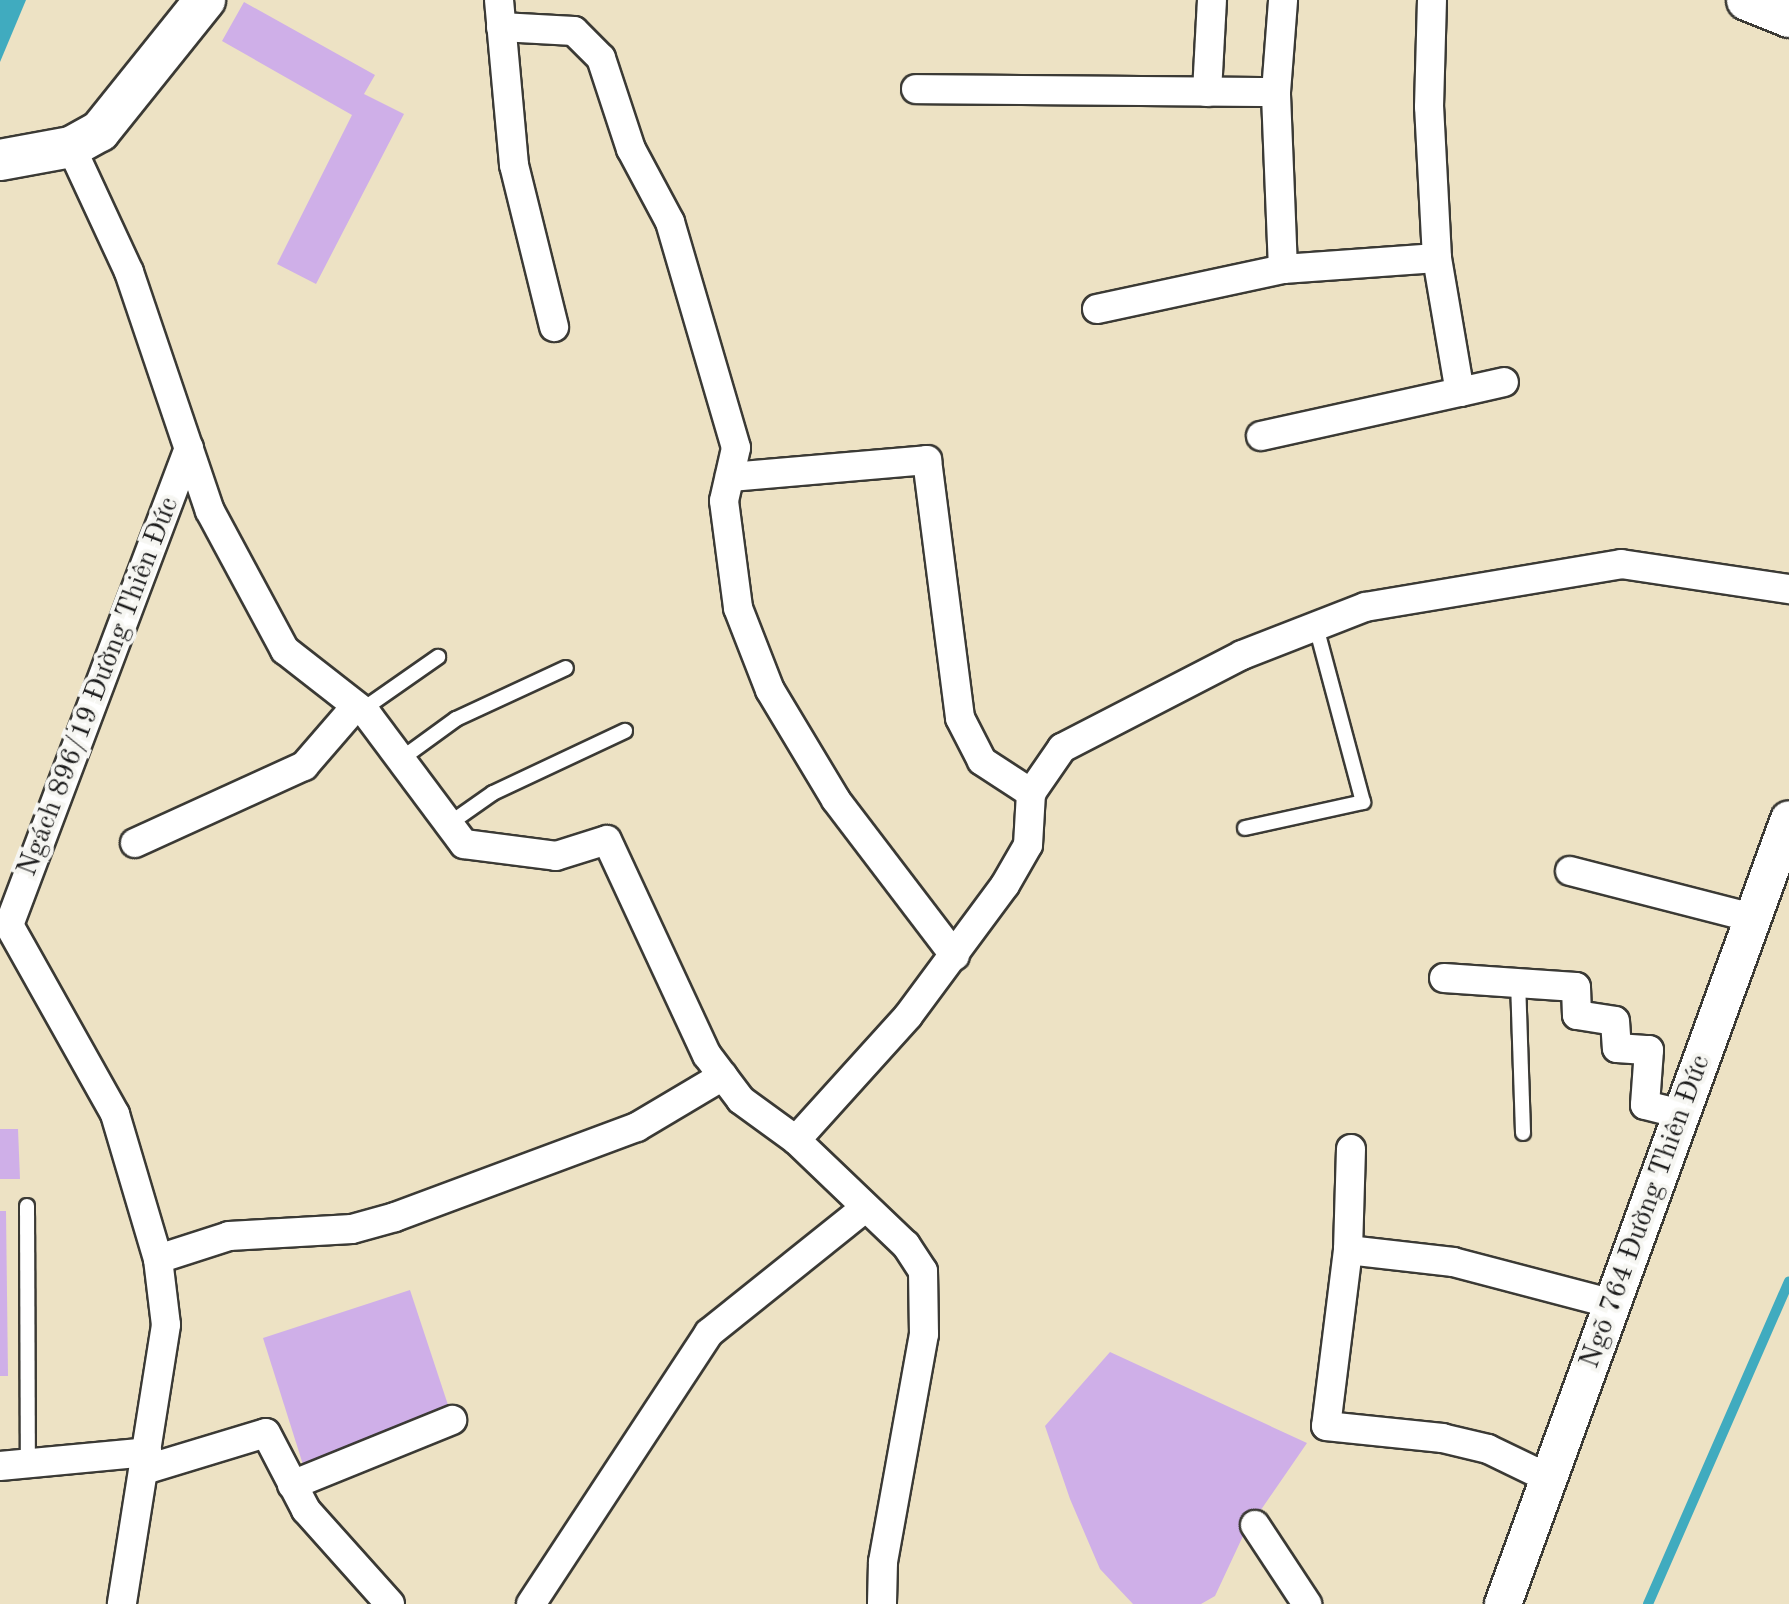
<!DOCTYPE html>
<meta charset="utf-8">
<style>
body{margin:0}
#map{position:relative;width:1789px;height:1604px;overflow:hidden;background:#ede2c4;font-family:"Old Standard TT",serif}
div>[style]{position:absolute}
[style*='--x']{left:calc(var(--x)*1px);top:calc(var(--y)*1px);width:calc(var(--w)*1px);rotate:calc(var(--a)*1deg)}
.water>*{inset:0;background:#40abbf}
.stream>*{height:10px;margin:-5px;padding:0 5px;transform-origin:5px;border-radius:5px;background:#40abbf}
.building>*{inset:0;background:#cfafe8}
.roads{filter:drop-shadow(2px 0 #3b3a35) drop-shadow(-2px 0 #3b3a35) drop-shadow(0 2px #3b3a35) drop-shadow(0 -2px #3b3a35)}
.service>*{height:14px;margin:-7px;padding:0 7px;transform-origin:7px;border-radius:7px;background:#fff}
.minor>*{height:28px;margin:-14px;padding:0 14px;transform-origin:14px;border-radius:14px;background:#fff}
.tertiary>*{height:36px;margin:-18px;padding:0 18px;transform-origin:18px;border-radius:18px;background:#fff}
.secondary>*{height:40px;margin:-20px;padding:0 20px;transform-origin:20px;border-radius:20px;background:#fff}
span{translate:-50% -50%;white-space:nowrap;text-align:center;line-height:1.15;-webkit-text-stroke:8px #f6f6f2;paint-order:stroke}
.street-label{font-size:28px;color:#1c1c1c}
</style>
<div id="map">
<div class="water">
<i style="clip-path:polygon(0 0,26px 0,0 62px)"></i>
</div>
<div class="stream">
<i style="--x:1648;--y:1604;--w:352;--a:-66.4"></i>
</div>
<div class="building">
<i style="clip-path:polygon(244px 2px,375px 75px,364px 94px,404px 114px,316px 284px,277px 264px,352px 115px,222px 41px)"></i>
<i style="clip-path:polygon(0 1129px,18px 1129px,20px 1179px,0 1179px)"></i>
<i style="clip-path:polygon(0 1211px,6px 1211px,8px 1376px,0 1376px)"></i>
<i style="clip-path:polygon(410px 1290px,451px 1414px,305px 1471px,263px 1338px)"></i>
<i style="clip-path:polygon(1110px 1352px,1307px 1443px,1243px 1536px,1215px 1596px,1201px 1604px,1133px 1604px,1100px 1569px,1070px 1499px,1045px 1426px)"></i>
</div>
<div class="roads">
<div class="service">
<i style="--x:362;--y:710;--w:93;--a:-34.9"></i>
<i style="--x:401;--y:759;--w:68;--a:-36"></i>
<i style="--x:456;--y:719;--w:121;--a:-24.9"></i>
<i style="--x:446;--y:826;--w:57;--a:-35.1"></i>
<i style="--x:493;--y:793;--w:146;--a:-25.2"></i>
<i style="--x:1245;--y:828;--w:121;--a:-12.4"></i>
<i style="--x:1363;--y:802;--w:182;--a:-105"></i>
<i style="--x:1518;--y:981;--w:152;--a:88.1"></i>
<i style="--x:27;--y:1206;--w:257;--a:89.8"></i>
</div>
<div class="minor">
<i style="--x:499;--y:0;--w:166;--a:84.8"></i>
<i style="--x:514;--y:165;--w:167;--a:76.1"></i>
<i style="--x:501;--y:27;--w:73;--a:3.1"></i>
<i style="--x:574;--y:31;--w:38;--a:45"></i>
<i style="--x:601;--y:58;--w:96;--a:71.8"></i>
<i style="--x:631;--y:149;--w:83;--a:61.9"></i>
<i style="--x:670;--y:222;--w:235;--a:73.7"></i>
<i style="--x:736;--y:448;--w:54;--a:102.8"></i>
<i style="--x:724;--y:501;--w:108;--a:82.5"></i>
<i style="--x:738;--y:608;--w:88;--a:68.7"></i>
<i style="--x:770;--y:690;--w:128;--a:59"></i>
<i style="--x:836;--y:800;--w:196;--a:52.7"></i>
<i style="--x:916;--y:89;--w:360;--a:0.5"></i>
<i style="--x:1207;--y:92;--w:92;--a:-86.9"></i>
<i style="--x:71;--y:147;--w:138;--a:65.1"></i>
<i style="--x:129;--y:272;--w:252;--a:71.3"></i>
<i style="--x:210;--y:511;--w:158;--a:61.7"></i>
<i style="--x:285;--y:650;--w:104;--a:38"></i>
<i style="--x:367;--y:714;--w:162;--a:53.3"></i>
<i style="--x:464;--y:844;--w:93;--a:7.4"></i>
<i style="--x:556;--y:856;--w:53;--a:-17.4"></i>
<i style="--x:607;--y:840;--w:237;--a:65.1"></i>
<i style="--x:707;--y:1055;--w:56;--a:52.9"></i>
<i style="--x:741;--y:1100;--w:68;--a:36"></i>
<i style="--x:796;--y:1140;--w:152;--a:43.7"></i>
<i style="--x:906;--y:1245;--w:31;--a:57"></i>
<i style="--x:923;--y:1271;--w:63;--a:89.1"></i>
<i style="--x:924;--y:1334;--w:232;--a:100.2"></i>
<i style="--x:883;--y:1562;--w:42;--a:91.4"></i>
<i style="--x:1437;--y:258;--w:136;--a:80.3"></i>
<i style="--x:1460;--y:392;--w:45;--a:-12.8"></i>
<i style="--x:1283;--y:269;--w:177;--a:-92.3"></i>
<i style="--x:1276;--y:92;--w:92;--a:-85.6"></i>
<i style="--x:1097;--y:309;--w:190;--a:-12.1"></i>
<i style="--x:1283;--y:269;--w:154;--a:-4.1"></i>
<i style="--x:1437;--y:258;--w:151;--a:-93"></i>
<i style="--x:1429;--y:107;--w:107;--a:-88.4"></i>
<i style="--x:1261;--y:436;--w:204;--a:-12.5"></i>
<i style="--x:730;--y:477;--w:198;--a:-4.9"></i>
<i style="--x:927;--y:460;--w:260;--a:82.7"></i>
<i style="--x:960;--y:718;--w:48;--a:62.9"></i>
<i style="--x:982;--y:761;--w:59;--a:33.1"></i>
<i style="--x:135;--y:843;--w:186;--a:-24.5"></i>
<i style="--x:304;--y:766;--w:79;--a:-49.1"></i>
<i style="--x:1570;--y:871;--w:189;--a:14.4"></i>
<i style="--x:9;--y:925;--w:217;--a:60.7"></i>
<i style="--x:115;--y:1114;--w:151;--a:73.5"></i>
<i style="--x:158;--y:1259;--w:66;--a:83.1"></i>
<i style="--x:166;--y:1325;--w:282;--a:99"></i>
<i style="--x:9;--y:925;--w:510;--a:-69.33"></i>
<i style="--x:1444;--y:978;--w:132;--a:3.9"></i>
<i style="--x:1576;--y:987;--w:28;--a:88"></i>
<i style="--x:1577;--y:1015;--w:38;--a:9"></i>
<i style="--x:1615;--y:1021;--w:27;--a:86"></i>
<i style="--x:1617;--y:1048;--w:32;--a:4"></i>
<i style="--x:1649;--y:1050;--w:55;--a:94.2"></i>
<i style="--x:1645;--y:1105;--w:38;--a:14"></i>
<i style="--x:796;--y:1140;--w:167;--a:-47.9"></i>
<i style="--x:908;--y:1016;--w:163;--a:-53.5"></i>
<i style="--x:1005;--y:885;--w:46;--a:-60.1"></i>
<i style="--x:1028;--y:845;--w:52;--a:-86.7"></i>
<i style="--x:1031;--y:793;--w:55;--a:-55.4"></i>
<i style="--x:1062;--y:748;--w:203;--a:-27.3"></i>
<i style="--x:1242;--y:655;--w:132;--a:-21.3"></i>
<i style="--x:1365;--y:607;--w:260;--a:-9.5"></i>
<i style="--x:1621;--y:564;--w:170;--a:8.5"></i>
<i style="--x:1351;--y:1149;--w:101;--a:91.7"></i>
<i style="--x:1348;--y:1250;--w:177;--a:97.1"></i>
<i style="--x:1326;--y:1426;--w:117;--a:5.9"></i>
<i style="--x:1442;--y:1438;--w:47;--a:13.4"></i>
<i style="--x:1488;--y:1449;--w:67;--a:25.8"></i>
<i style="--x:1348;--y:1250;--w:106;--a:6.5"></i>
<i style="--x:1453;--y:1262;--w:165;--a:14.7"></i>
<i style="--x:158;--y:1259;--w:75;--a:-17.9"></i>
<i style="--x:229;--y:1236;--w:123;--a:-3.3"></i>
<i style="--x:352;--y:1229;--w:45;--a:-15.6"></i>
<i style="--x:395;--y:1217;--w:258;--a:-20.4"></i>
<i style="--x:637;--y:1127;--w:100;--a:-30.7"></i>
<i style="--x:0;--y:1466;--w:148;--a:-5.4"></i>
<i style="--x:144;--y:1470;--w:127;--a:-16.9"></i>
<i style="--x:266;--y:1433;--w:87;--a:62.5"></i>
<i style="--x:306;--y:1510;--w:126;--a:48.2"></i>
<i style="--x:292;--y:1485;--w:173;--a:-22.1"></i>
<i style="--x:1255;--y:1525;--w:95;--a:56.6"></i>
<i style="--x:531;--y:1604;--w:324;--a:-56.7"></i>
<i style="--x:709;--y:1333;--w:198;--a:-38.7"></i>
</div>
<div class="tertiary">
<i style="--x:1503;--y:1604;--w:835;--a:-69.98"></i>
</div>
<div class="secondary">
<i style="--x:1747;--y:0;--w:45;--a:22"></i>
<i style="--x:0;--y:160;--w:72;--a:-10.4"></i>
<i style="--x:71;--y:147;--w:33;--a:-29"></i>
<i style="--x:100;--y:131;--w:168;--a:-51.3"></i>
</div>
</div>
<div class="street-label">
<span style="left:99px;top:687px;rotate:-69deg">Ngách 896/19 Đường Thiên Đức</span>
<span style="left:1646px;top:1212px;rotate:-70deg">Ngõ 764 Đường Thiên Đức</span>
</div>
</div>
